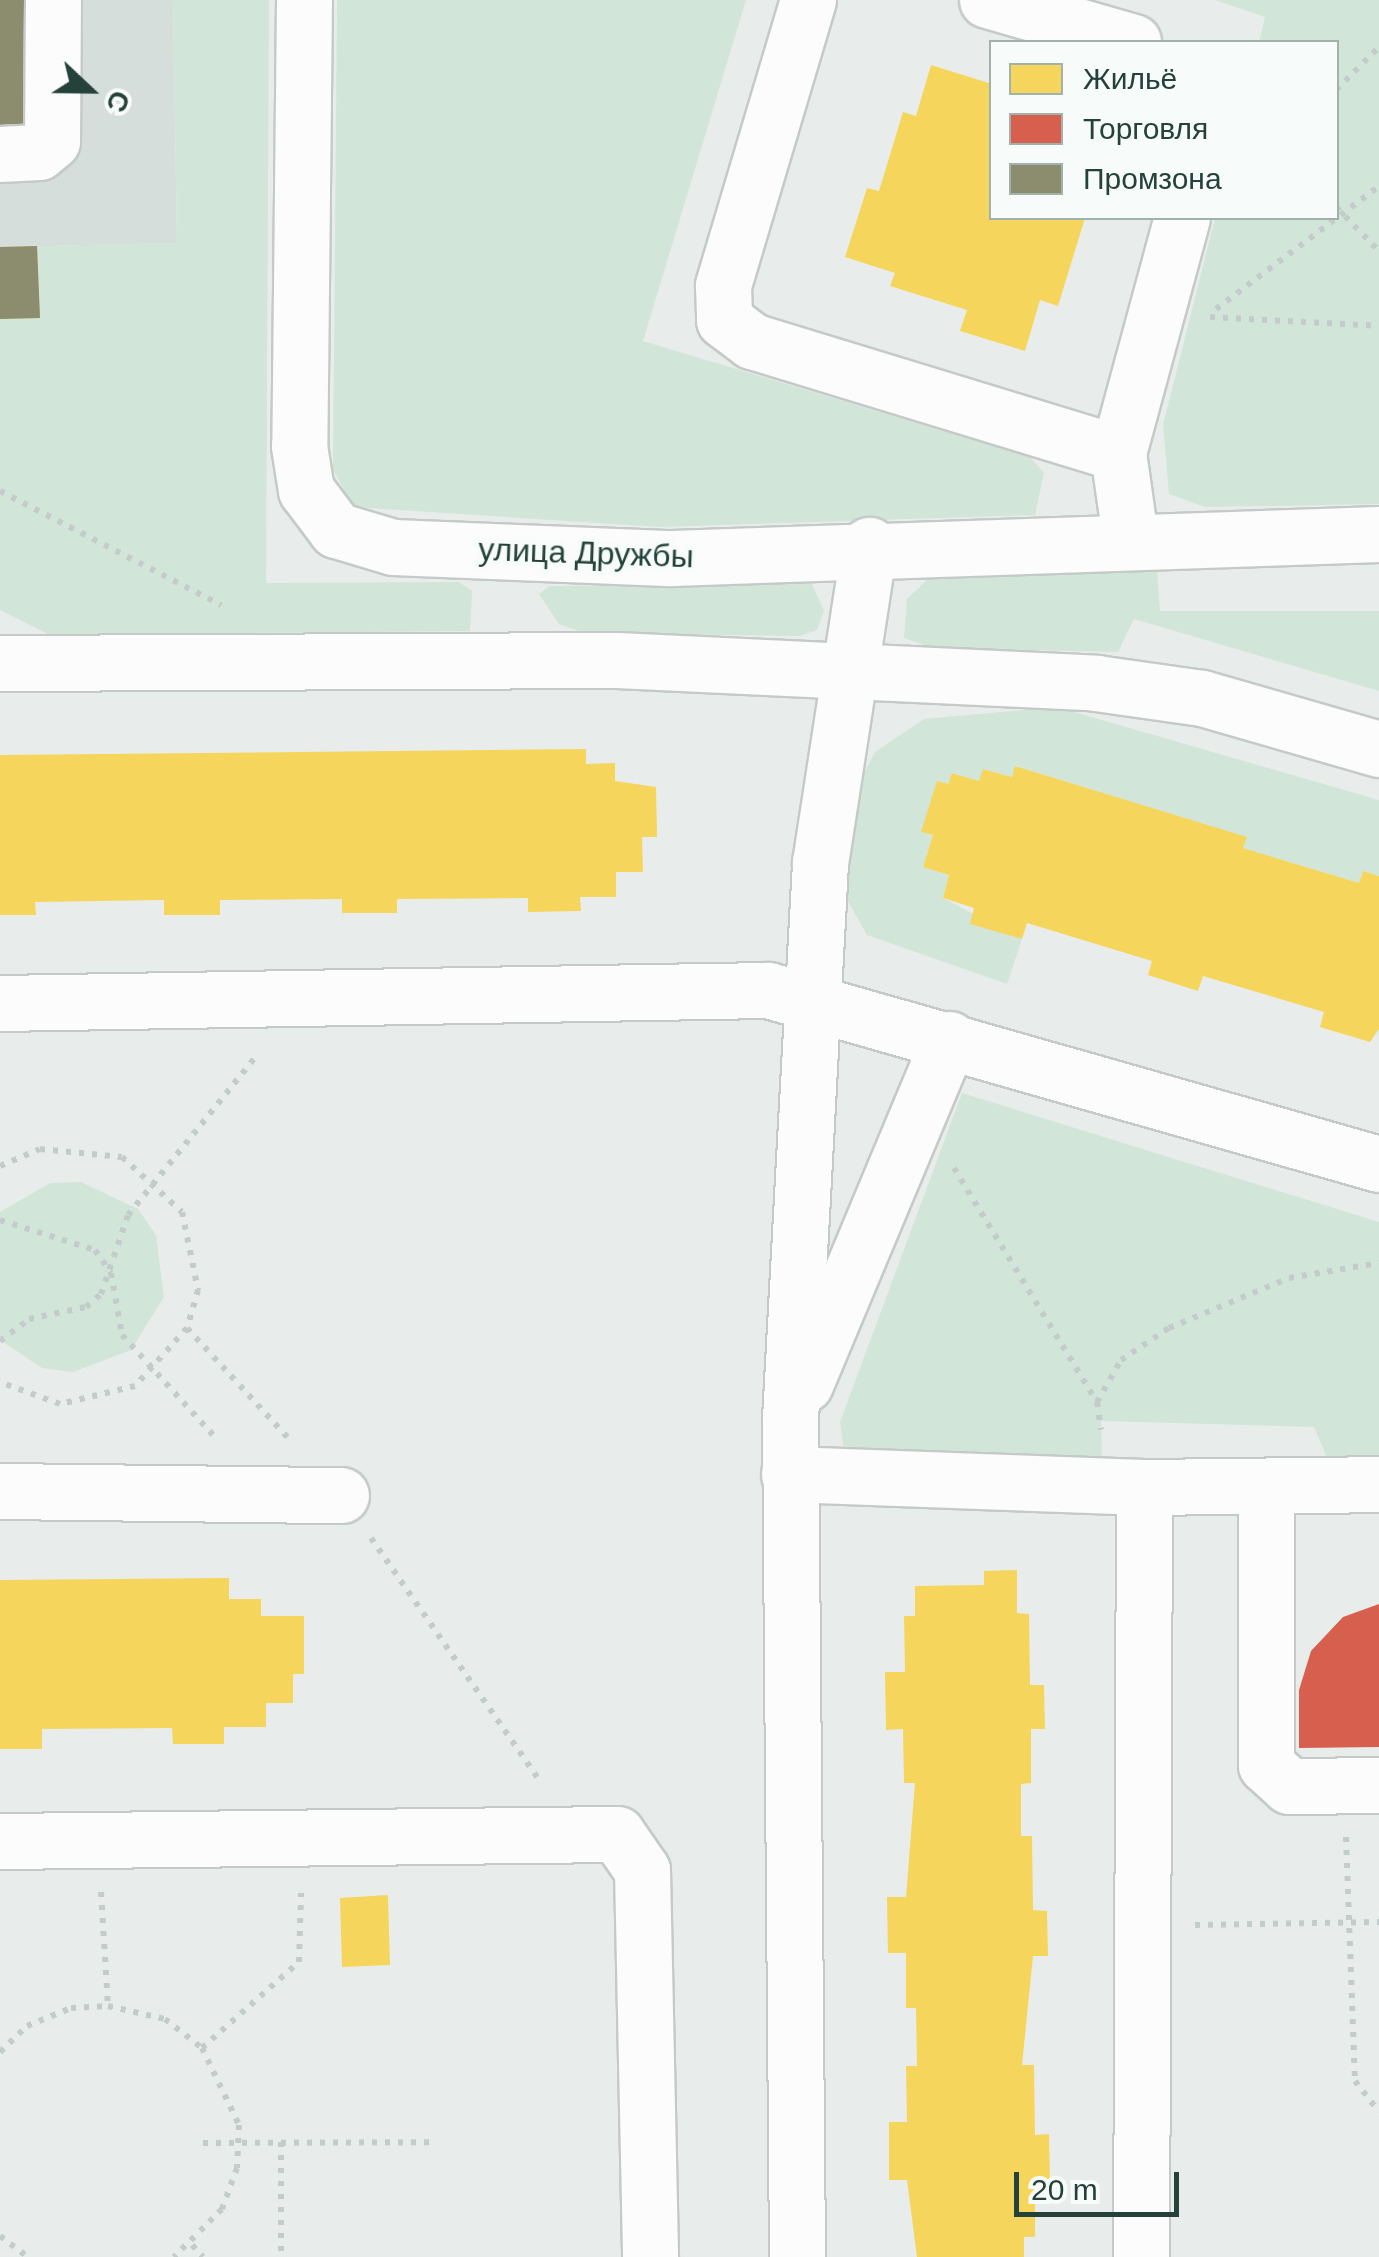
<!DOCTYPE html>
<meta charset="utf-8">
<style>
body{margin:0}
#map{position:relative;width:1379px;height:2257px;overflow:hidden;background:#e8edeb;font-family:Arial,sans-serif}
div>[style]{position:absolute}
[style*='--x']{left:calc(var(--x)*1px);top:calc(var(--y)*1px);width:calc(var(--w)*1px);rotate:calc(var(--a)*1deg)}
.built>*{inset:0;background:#d6dedb}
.green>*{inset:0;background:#d1e6d8}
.homes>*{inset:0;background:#f6d55c}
.shops>*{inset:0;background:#d6604d}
.industry>*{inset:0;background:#8c8c6e}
.path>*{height:6px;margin-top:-3px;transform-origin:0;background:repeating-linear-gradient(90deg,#c3ccca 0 5px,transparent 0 13px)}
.roads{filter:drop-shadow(2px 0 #c5cac8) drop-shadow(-2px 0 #c5cac8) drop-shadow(0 2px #c5cac8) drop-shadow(0 -2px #c5cac8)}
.minor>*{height:55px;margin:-27.5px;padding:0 27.5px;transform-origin:27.5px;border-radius:27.5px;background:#fcfcfc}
span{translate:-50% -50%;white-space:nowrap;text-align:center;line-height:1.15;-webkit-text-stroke:10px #f7fbf9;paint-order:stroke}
.street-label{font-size:32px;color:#24423a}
.legend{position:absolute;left:989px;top:40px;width:350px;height:180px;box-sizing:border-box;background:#f7fbf9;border:2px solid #a3b1ad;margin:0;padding:12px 18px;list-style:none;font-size:30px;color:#24423a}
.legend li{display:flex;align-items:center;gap:20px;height:50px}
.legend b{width:50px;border:2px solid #a3b1ad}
.north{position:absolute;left:40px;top:40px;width:100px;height:100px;-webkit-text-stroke:8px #f7fbf9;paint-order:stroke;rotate:112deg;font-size:28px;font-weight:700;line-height:40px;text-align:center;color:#24423a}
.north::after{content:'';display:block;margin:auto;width:35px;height:45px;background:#24423a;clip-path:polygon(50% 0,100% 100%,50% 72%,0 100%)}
.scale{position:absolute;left:1014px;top:2172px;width:165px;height:45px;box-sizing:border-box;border:5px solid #24423a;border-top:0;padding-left:12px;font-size:30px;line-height:35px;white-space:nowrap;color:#24423a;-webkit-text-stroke:8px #f7fbf9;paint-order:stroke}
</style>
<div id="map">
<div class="built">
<i style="clip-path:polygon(0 0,173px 0,177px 243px,0 247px)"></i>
</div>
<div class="green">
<i style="clip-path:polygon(173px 0,269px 0,266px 583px,459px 582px,472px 591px,470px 631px,50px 635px,0 610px,0 319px,39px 318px,37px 246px,177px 243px)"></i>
<i style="clip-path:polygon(337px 0,746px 0,643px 341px,1030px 457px,1044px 473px,1035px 515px,659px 527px,353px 507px,333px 469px)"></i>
<i style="clip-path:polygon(1215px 0,1379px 0,1379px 504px,1205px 507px,1169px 494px,1163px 425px,1215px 218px,1336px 218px,1336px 42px,1259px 42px,1265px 17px)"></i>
<i style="clip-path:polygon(1157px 569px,1160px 611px,1379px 611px,1379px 691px,1134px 619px,1118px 652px,933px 648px,904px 638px,907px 599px,932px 575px)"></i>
<i style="clip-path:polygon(812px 584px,824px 611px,817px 630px,800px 636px,584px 633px,559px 624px,539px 594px,549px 586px)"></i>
<i style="clip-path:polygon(1057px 707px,1379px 800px,1379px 876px,1363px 871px,1359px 883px,1243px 848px,1246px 837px,1016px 766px,1012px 777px,984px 769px,979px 781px,953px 773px,922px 832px,933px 835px,923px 867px,949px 875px,943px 898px,1022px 939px,1007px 984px,867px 935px,846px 898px,846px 862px,858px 784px,875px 752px,924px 719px)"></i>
<i style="clip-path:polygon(962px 1093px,1379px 1222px,1379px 1460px,1328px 1460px,1314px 1427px,1101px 1421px,1102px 1459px,844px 1451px,840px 1422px)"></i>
<i style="clip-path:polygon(81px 1182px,138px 1209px,156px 1235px,164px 1297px,131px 1350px,73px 1372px,42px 1368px,0 1340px,0 1212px,50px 1183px)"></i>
</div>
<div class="homes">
<i style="clip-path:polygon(931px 65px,992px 84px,992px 218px,1085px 218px,1058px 306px,1040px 300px,1025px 351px,960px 331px,967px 310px,890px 286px,895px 273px,845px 257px,867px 188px,879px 191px,903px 112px,916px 116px)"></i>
<i style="clip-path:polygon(37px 246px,40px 318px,0 319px,0 247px)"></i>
<i style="clip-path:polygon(586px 749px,586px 764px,615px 763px,615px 781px,656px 787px,657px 837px,642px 837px,643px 872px,616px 872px,616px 897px,580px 897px,581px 911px,528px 912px,528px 898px,397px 899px,397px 913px,342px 913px,342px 899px,220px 900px,220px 915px,164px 915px,164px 900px,35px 902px,36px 915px,0 915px,0 755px)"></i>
<i style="clip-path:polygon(1015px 766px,1247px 837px,1243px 848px,1359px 883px,1363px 871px,1379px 876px,1379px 1029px,1370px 1042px,1320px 1027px,1324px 1012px,1203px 976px,1198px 991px,1148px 975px,1152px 961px,1027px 923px,1022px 939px,970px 924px,974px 908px,943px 898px,949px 875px,923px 867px,933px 835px,921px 832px,937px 781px,948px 784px,952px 773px,979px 781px,983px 769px,1012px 777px)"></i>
<i style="clip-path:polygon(1017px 1570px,1017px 1613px,1029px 1614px,1030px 1685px,1044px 1685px,1045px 1729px,1031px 1729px,1031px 1783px,1021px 1784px,1021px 1836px,1032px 1836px,1033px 1910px,1047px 1911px,1048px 1956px,1033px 1956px,1022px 2065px,1034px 2065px,1035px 2135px,1049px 2134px,1050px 2184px,1035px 2184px,1035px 2237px,1024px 2237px,1024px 2257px,917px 2257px,907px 2180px,889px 2180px,889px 2122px,907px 2122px,906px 2066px,917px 2066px,916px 2008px,906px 2008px,906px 1953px,888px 1953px,887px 1897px,906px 1897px,915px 1783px,904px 1783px,903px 1729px,886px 1730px,885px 1672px,905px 1672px,904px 1616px,915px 1616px,915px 1586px,984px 1585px,984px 1571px)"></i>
<i style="clip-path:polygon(229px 1578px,229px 1599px,261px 1599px,261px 1616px,304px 1616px,304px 1674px,293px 1674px,293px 1703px,266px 1703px,266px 1727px,224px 1727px,224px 1744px,173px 1744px,172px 1728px,42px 1729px,42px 1749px,0 1749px,0 1580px)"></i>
<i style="clip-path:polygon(388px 1895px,390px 1965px,342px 1967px,340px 1898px)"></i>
</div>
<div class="shops">
<i style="clip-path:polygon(1379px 1604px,1379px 1747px,1299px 1748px,1299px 1690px,1311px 1651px,1343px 1617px)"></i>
</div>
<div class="industry">
<i style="clip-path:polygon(0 0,27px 0,30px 126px,0 127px)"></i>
<i style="clip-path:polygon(37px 246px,40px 318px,0 319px,0 247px)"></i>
</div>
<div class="path">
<i style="--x:1336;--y:90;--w:61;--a:-45"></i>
<i style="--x:1336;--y:207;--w:62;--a:45.7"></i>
<i style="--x:1216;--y:309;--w:204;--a:-37"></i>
<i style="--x:1210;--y:317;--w:169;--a:3"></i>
<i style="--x:0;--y:491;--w:249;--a:27.3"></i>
<i style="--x:0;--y:1166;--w:43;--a:-23"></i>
<i style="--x:40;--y:1149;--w:82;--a:5.6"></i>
<i style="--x:122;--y:1157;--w:81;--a:42.5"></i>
<i style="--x:182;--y:1212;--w:80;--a:78.4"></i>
<i style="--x:198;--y:1290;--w:40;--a:106"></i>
<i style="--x:187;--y:1328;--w:78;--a:131.9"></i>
<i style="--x:135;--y:1386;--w:77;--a:166.5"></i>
<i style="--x:60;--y:1404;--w:64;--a:-159.9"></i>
<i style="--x:954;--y:1168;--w:274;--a:58.6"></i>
<i style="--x:1097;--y:1402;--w:28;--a:82"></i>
<i style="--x:0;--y:1220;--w:100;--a:17.5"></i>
<i style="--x:95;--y:1250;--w:28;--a:55"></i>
<i style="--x:111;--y:1273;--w:63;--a:79.9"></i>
<i style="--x:122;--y:1335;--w:137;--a:47.7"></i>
<i style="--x:187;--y:1328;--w:152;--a:47.4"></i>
<i style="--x:0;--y:1341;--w:36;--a:-37"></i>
<i style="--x:29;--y:1319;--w:58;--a:-11.9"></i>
<i style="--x:86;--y:1307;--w:20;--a:-41"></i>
<i style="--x:101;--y:1294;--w:83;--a:-71.1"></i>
<i style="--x:128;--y:1215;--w:207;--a:-51.1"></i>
<i style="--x:1097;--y:1402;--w:48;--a:-60.3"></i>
<i style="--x:1121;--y:1360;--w:58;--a:-33.7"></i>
<i style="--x:1169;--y:1328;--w:130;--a:-22.6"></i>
<i style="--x:1289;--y:1278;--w:91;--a:-9.5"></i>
<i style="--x:371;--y:1538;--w:292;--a:55.2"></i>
<i style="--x:1346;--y:1837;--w:244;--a:87.9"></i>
<i style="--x:1355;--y:2081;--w:39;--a:52"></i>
<i style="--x:101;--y:1892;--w:114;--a:86.5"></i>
<i style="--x:1195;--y:1925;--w:184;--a:-0.9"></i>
<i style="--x:202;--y:2048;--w:130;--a:-41.6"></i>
<i style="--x:299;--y:1962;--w:69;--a:-88.3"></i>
<i style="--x:0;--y:2052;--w:37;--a:-44"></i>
<i style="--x:27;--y:2026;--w:48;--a:-22.2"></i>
<i style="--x:71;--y:2008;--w:37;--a:-3"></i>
<i style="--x:108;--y:2006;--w:58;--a:12.8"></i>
<i style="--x:165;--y:2019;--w:47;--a:38.1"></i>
<i style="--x:202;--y:2048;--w:85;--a:64.3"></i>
<i style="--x:239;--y:2125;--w:43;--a:92.7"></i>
<i style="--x:237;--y:2168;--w:44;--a:110.1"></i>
<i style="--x:222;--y:2209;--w:68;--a:135"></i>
<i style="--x:281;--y:2142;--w:115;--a:90"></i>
<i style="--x:203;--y:2143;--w:233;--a:-0.2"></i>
<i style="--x:0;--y:2236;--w:35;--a:37"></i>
<i style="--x:192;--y:2245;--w:16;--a:47"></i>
</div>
<div class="roads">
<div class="minor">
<i style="--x:304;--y:0;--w:446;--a:90.6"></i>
<i style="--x:299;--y:446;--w:45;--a:81"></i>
<i style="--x:306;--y:490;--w:50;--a:53.1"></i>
<i style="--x:336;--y:530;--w:59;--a:16.6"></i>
<i style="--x:393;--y:547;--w:279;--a:2.3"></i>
<i style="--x:672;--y:558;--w:707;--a:-1.94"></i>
<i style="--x:808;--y:0;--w:298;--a:106.6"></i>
<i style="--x:723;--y:286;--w:34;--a:88"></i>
<i style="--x:724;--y:320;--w:35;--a:37"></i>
<i style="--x:752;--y:341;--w:383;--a:17"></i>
<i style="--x:987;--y:0;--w:152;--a:16"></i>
<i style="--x:0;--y:154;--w:39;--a:-3"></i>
<i style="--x:39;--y:152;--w:17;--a:-40"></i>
<i style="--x:52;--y:141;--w:141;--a:-89.6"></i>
<i style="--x:1130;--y:537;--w:85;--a:-98.1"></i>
<i style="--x:1118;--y:453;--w:244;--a:-74.8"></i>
<i style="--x:0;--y:663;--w:617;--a:-0.28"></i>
<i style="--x:617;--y:660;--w:480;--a:2.7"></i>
<i style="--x:1096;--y:683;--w:107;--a:8.1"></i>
<i style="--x:1202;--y:698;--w:184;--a:16.1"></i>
<i style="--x:0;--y:1003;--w:768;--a:-0.97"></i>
<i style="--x:768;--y:990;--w:635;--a:15.9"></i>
<i style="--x:805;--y:1384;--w:374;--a:-67.3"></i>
<i style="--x:789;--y:1474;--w:355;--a:2.1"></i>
<i style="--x:1144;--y:1487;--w:770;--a:90.22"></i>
<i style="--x:1144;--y:1487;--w:235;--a:-0.7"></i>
<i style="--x:1266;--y:1490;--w:275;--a:90"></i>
<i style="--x:1266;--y:1765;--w:31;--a:42"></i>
<i style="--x:1289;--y:1786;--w:90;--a:-0.6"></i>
<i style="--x:0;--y:1491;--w:341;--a:0.7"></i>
<i style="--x:0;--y:1841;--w:617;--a:-0.65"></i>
<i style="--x:617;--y:1834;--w:44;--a:55.2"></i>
<i style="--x:642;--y:1870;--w:387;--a:88.8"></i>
<i style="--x:797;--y:2257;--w:838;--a:-90.48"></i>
<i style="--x:790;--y:1419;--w:557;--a:-86.91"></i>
<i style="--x:820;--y:863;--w:322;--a:-81.2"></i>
</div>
</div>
<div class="street-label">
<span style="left:586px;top:553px;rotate:2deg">улица Дружбы</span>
</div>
<ul class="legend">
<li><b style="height:28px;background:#f6d55c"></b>Жильё</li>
<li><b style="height:28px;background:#d6604d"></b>Торговля</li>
<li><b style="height:28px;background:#8c8c6e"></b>Промзона</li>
</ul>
<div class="north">С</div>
<div class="scale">20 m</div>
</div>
